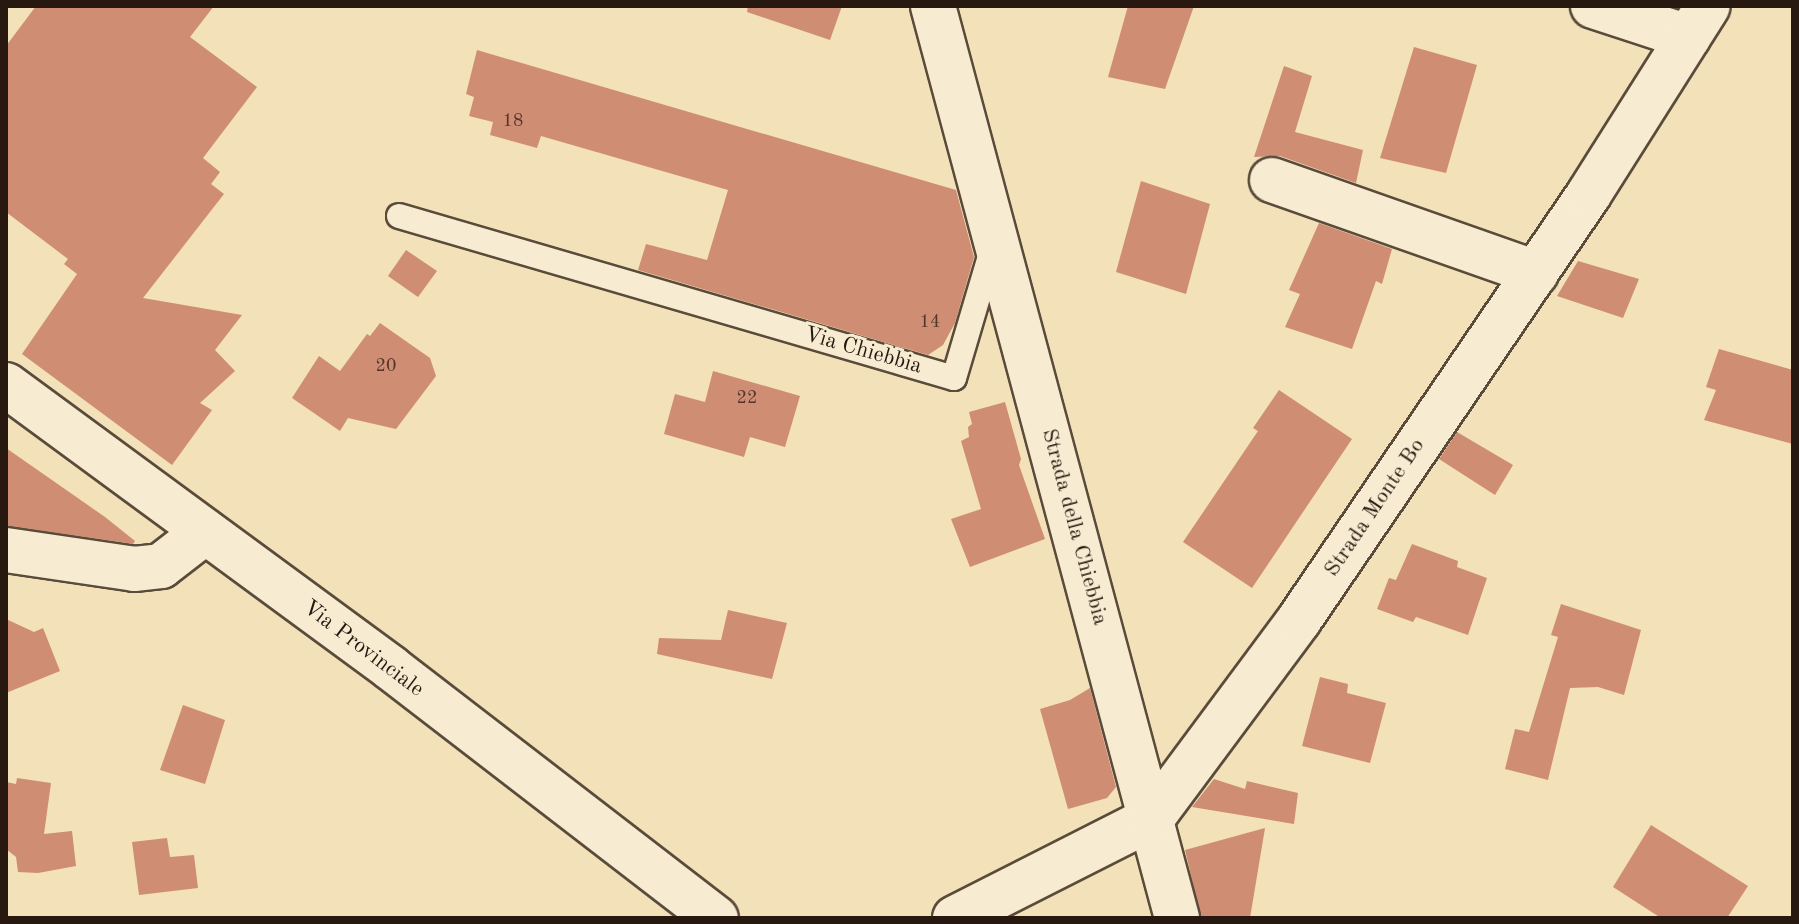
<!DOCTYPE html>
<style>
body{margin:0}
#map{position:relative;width:1799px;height:924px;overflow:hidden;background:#f2e1b9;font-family:"Old Standard TT",serif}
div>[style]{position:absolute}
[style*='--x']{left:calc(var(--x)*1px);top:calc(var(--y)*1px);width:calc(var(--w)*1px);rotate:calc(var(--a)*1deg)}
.building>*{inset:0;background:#cf8d74}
.roads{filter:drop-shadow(2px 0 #5a4b3a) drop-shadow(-2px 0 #5a4b3a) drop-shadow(0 2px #5a4b3a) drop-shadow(0 -2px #5a4b3a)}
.lane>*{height:24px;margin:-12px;padding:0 12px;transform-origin:12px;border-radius:12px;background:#f7ecd2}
.street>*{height:44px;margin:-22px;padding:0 22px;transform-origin:22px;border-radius:22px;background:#f7ecd2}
.secondary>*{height:44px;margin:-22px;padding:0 22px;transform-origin:22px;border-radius:22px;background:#f7ecd2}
span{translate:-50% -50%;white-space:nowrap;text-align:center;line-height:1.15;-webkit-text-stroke:6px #f7ecd2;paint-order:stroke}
.number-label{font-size:18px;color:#523629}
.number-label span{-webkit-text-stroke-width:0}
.street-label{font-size:22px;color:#281910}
.frame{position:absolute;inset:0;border:8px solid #281910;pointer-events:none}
</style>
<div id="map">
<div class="building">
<i style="clip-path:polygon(36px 6px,214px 6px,190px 37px,257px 87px,203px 158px,220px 172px,211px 184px,224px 194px,143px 298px,242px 315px,215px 350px,235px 371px,200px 403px,212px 410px,172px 465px,22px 354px,77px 274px,64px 264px,68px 259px,6px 212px,6px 46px)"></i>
<i style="clip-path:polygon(748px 6px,842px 6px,830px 40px,747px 12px)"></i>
<i style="clip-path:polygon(1128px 6px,1194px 6px,1165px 89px,1108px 77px)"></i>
<i style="clip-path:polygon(1414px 47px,1477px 65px,1446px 173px,1380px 158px)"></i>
<i style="clip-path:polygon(477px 50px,956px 190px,974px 257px,955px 323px,943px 345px,928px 355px,638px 270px,646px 244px,707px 260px,728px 190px,541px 136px,537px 148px,490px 135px,493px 122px,469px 116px,474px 97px,466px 94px)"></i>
<i style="clip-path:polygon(1284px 66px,1312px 76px,1295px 132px,1363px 150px,1356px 183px,1280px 156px,1254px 157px)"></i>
<i style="clip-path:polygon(1141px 181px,1210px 204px,1186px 294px,1116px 272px)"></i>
<i style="clip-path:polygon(1319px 223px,1392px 249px,1382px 284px,1376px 281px,1352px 349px,1285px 327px,1300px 294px,1289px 290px)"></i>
<i style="clip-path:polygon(406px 250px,437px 271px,418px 297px,388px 276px)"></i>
<i style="clip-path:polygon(1578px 261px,1639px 279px,1623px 318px,1557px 296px)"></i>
<i style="clip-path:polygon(380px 323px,430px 358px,436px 376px,396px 429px,348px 418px,340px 431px,292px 398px,319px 356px,340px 371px,367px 334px,370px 336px)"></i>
<i style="clip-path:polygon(1719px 349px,1793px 370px,1793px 444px,1704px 420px,1716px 390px,1706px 387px)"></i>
<i style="clip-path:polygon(713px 371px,800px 396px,785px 447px,750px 437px,744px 457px,664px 434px,675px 394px,705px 402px)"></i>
<i style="clip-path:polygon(1279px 390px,1352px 439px,1252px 588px,1183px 542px,1258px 431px,1253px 428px)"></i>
<i style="clip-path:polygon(1005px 402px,1021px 459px,1019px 465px,1045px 539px,970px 567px,951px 519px,981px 509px,961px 441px,969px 437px,968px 427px,972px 424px,969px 412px)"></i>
<i style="clip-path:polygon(1457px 432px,1513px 465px,1495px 495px,1439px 459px)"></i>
<i style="clip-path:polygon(6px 448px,105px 517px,135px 541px,133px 544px,6px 526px)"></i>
<i style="clip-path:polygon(1412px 544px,1458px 561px,1457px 567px,1487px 578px,1468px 635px,1416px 617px,1413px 622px,1377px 609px,1389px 578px,1396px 580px)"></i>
<i style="clip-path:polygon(1561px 604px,1641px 630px,1624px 695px,1598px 687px,1570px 688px,1548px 780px,1505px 769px,1515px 729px,1529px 732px,1558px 637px,1551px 635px)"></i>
<i style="clip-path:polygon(728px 610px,787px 623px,772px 679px,657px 654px,659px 638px,721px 640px)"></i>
<i style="clip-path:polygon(6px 619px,34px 632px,43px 628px,60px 671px,6px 693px)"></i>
<i style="clip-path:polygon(1320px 677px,1348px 684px,1347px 693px,1386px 703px,1370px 763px,1302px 746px)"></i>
<i style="clip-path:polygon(1090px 688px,1116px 787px,1107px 798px,1068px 809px,1040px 709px,1070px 700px)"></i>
<i style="clip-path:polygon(183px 705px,225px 720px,205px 784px,160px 770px)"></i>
<i style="clip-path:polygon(17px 778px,51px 783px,44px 834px,72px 831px,76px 866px,38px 873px,18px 872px,16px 857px,6px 849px,6px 782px,16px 784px)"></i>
<i style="clip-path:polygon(1214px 779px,1245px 789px,1247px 781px,1298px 793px,1294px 824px,1192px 807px)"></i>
<i style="clip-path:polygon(1651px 825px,1748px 886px,1727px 918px,1661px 918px,1613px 887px)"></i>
<i style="clip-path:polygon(1265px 828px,1250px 918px,1201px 918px,1185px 850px)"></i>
<i style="clip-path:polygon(167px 838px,170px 857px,194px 855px,198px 888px,139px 895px,132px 842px)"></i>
</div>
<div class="roads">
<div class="lane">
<i style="--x:399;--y:216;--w:578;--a:16.27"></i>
<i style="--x:954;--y:378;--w:134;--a:-73.5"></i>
</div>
<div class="street">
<i style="--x:933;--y:6;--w:944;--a:75.02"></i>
<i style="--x:1593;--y:6;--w:100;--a:18.1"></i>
<i style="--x:1272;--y:180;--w:280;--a:19.4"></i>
<i style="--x:6;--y:550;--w:129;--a:8.4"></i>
<i style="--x:134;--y:569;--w:27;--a:-6"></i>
<i style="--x:161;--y:566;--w:56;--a:-37.7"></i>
<i style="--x:955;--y:918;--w:221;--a:-26.9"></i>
<i style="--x:1152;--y:818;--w:247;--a:-53.4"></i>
<i style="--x:1299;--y:620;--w:515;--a:-55.75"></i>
<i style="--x:1589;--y:194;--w:222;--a:-57.7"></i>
</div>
<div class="secondary">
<i style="--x:6;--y:385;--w:478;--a:36.3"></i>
<i style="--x:391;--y:668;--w:410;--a:37.6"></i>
</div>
</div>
<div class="number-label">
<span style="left:513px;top:121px">18</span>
<span style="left:930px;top:322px">14</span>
<span style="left:386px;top:366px">20</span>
<span style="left:747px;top:398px">22</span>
</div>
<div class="street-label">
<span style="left:863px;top:351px;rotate:16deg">Via Chiebbia</span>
<span style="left:1375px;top:508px;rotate:-56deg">Strada Monte Bo</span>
<span style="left:1074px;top:527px;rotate:75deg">Strada della Chiebbia</span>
<span style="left:363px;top:649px;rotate:37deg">Via Provinciale</span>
</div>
<div class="frame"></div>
</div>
